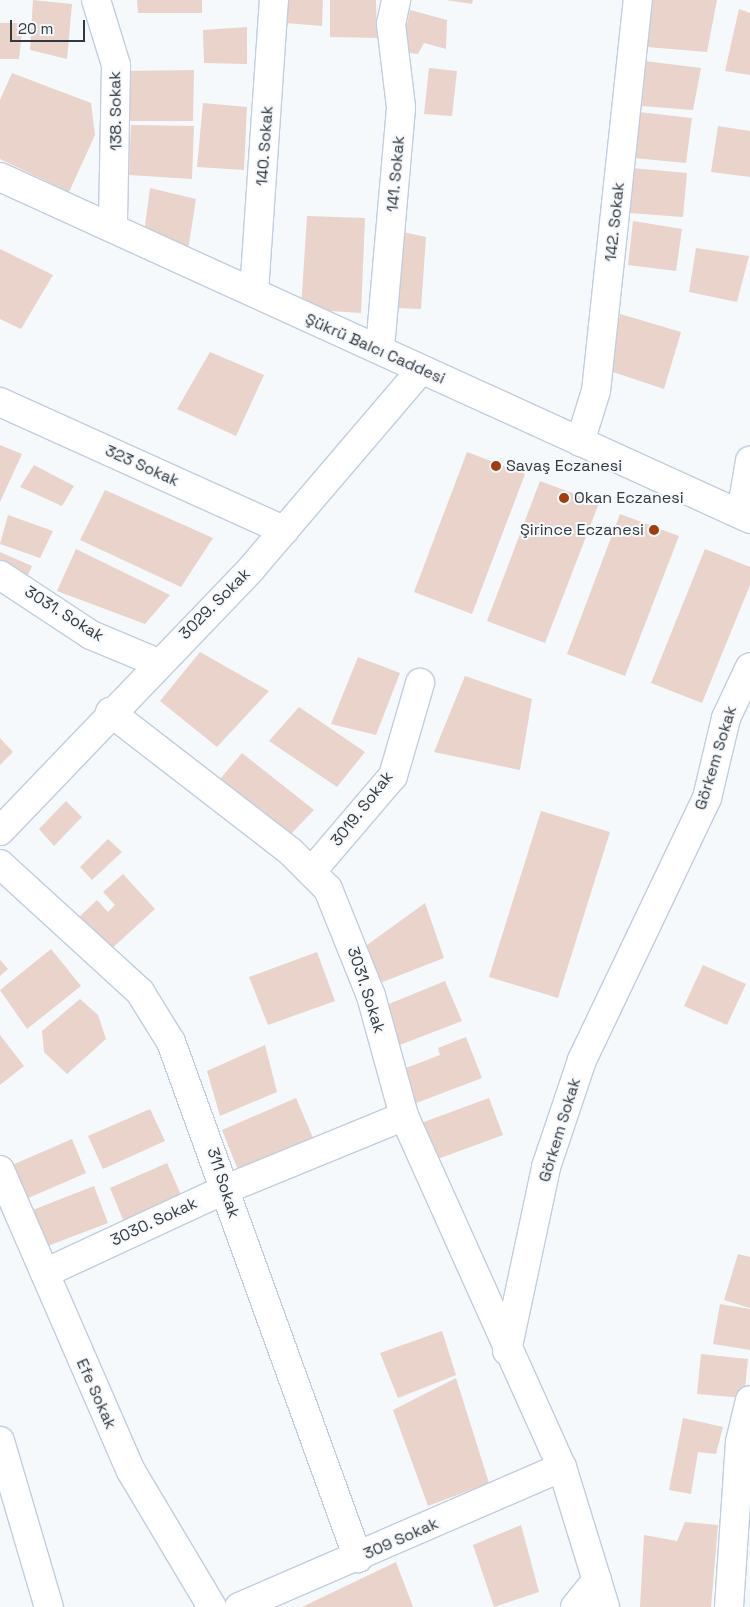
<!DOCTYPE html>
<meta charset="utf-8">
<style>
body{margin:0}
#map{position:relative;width:750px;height:1607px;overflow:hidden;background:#f6f9fc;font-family:"Space Grotesk",sans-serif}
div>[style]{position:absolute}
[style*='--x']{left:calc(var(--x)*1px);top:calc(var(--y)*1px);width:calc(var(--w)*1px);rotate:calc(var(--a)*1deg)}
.building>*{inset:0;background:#e9d3cb}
.roads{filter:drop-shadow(1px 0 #c0cede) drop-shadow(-1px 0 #c0cede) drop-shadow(0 1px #c0cede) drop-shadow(0 -1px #c0cede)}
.minor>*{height:28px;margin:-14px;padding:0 14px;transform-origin:14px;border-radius:14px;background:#fff}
.tertiary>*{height:28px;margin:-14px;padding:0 14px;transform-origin:14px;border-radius:14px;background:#fff}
.dots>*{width:14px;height:14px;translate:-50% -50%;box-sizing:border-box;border:2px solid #f6f9fc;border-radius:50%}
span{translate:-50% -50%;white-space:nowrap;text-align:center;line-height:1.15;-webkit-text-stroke:4px #f6f9fc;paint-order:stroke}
.street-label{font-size:16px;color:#32383e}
.poi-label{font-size:16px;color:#32383e}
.left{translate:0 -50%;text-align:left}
.right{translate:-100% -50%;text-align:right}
.scale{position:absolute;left:10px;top:20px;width:75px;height:22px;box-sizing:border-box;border:2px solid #32383e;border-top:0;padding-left:6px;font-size:15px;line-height:18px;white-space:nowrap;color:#32383e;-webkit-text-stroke:4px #f6f9fc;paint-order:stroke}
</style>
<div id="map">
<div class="building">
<i style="clip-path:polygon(33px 0,72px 4px,67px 59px,30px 50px)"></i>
<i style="clip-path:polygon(137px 0,202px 0,202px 13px,138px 13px)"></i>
<i style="clip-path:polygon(276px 0,323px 0,322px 26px,273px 22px)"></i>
<i style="clip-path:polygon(330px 0,376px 0,377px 38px,330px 37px)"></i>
<i style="clip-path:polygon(446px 0,473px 0,472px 4px)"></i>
<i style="clip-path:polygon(651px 0,717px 0,707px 52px,647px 47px)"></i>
<i style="clip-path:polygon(739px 9px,750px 13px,750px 75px,725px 71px)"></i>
<i style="clip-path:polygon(410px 10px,447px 20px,446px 49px,424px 43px,418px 54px,401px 52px)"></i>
<i style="clip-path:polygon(0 23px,23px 23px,19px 59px,0 59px)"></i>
<i style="clip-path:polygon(247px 27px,247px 64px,204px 63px,203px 30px)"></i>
<i style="clip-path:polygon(645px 61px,701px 68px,693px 110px,642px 106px)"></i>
<i style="clip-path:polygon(429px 68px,457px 71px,452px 116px,424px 114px)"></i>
<i style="clip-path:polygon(194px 70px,193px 121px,126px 121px,124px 71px)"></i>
<i style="clip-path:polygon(12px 73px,91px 103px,95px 135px,69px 192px,0 159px,0 100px)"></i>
<i style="clip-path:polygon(203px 103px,247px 107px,244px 170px,197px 167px)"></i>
<i style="clip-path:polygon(639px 112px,692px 118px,686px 163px,634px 158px)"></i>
<i style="clip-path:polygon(131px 125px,194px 126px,192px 179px,129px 175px)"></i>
<i style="clip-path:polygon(718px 126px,750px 131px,750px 177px,711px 172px)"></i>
<i style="clip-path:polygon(632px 168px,687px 173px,683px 217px,629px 213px)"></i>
<i style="clip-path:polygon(150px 188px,196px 199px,188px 250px,144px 233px)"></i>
<i style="clip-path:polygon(307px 216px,365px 218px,361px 313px,301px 309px)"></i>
<i style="clip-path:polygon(633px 221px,682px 229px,676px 271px,628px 265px)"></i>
<i style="clip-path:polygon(403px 232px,426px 237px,421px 309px,396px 308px)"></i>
<i style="clip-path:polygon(696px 248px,749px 256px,737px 302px,689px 292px)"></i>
<i style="clip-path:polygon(0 249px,53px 275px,21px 329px,0 319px)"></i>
<i style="clip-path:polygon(620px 314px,681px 332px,664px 389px,610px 371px)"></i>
<i style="clip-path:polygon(210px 352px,264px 375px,236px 436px,177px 409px)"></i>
<i style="clip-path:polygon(0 445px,22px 454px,0 502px)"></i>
<i style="clip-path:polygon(467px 452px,525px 474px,472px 614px,414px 592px)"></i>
<i style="clip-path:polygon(34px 465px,74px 486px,62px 506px,20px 487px)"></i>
<i style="clip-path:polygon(540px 481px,599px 503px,545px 643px,487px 621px)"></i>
<i style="clip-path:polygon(105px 490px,213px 538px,181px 587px,80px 540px)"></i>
<i style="clip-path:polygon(620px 514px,679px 536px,625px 676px,567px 654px)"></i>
<i style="clip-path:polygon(8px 515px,53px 531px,40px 558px,0 544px)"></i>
<i style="clip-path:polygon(76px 549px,170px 595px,145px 624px,57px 591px)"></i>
<i style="clip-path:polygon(705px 549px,750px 567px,750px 585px,702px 703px,651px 683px)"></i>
<i style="clip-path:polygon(0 552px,32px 566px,22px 588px,0 575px)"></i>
<i style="clip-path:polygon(200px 652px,269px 691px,217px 747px,160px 701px)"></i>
<i style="clip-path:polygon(358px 657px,400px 673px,376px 735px,331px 724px)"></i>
<i style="clip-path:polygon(465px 676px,532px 699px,520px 770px,434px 752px)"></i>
<i style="clip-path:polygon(299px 707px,365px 752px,337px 787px,269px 741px)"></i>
<i style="clip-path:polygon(0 738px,13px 752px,0 765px)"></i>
<i style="clip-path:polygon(242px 753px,314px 810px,288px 837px,220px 779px)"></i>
<i style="clip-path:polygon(66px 801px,82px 817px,54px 846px,39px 829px)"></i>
<i style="clip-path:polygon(541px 811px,610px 832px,558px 998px,489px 977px)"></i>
<i style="clip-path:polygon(108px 839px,122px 852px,92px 880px,80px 867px)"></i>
<i style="clip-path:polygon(123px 874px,155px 909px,108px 952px,77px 919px,97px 900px,108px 912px,115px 905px,103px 892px)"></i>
<i style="clip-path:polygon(425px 903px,444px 958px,380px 983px,367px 945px)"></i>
<i style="clip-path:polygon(51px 949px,81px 986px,27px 1029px,0 990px)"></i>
<i style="clip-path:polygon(317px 952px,335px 1001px,268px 1025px,249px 977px)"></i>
<i style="clip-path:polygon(0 960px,8px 969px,0 976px)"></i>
<i style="clip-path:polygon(703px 965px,746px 984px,727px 1025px,684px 1006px)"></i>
<i style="clip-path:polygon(445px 981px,462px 1021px,397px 1046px,384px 1006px)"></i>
<i style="clip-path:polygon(80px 999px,98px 1015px,106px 1039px,67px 1074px,44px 1052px,42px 1031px)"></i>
<i style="clip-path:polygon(0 1035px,24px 1066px,0 1085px)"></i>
<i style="clip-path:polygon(466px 1037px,482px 1078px,411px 1105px,398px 1071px,440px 1055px,438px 1048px)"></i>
<i style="clip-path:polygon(265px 1045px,277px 1092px,220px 1116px,207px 1071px)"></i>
<i style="clip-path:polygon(296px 1098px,313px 1138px,238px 1170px,222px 1130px)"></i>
<i style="clip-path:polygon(489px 1098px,503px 1135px,435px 1160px,421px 1123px)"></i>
<i style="clip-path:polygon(150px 1109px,165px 1141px,103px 1169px,88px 1136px)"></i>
<i style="clip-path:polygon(72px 1139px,86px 1173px,26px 1199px,12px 1165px)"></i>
<i style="clip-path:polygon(167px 1163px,182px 1197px,124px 1222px,110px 1188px)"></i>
<i style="clip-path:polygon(94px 1186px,108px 1223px,45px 1247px,30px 1211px)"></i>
<i style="clip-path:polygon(738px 1254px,750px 1257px,750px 1308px,724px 1300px)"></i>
<i style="clip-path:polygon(720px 1304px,750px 1309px,750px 1350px,713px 1344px)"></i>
<i style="clip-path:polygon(442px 1331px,456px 1375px,398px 1398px,380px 1353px)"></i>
<i style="clip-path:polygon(701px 1354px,748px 1359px,744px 1398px,697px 1394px)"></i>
<i style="clip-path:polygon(456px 1378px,489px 1483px,428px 1506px,393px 1410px)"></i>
<i style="clip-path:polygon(683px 1418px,723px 1427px,716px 1454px,698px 1452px,691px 1494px,669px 1490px)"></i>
<i style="clip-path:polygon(685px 1522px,718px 1525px,711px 1607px,640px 1607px,644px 1535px,677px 1541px)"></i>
<i style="clip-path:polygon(521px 1525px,539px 1592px,494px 1607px,473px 1545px)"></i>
<i style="clip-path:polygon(396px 1562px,413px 1607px,302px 1607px)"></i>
</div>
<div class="roads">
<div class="minor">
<i style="--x:96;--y:0;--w:68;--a:72.9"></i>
<i style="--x:116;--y:65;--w:160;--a:91.1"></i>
<i style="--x:254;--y:292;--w:293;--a:-86.1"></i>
<i style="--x:380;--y:348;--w:242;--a:-85"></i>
<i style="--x:401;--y:107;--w:84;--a:-96.9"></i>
<i style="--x:391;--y:24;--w:25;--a:-78"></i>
<i style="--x:0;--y:402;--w:312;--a:24.3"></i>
<i style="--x:580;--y:442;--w:53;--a:-72.6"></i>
<i style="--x:596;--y:391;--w:393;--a:-83.9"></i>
<i style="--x:741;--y:514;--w:54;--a:-80.4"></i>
<i style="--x:0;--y:575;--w:109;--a:33.4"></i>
<i style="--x:91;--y:635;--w:73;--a:22.7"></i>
<i style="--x:110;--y:712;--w:229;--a:37.7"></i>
<i style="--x:291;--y:852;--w:52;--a:45"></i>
<i style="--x:328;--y:889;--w:115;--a:68.1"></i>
<i style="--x:371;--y:996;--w:124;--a:74.6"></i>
<i style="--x:404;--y:1116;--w:385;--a:65.8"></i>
<i style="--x:562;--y:1467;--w:146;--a:72.9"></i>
<i style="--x:0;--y:831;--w:363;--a:-46.2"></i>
<i style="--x:251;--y:569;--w:262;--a:-49.5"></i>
<i style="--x:0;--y:864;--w:190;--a:42.4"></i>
<i style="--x:140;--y:992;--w:59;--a:58.2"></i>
<i style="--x:171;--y:1042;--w:549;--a:70.08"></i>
<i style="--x:311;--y:872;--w:126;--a:-49.5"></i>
<i style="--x:393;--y:776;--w:97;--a:-73.8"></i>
<i style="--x:0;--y:1170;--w:328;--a:66.5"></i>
<i style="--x:131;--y:1471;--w:158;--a:59.2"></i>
<i style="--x:45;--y:1273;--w:197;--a:-24.9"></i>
<i style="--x:224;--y:1190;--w:195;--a:-22.3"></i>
<i style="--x:507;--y:1351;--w:188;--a:-78"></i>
<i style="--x:546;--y:1167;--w:113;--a:-71.4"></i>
<i style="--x:582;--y:1060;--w:290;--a:-64.5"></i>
<i style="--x:707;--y:798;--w:82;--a:-76.6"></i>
<i style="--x:726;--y:718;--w:56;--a:-64.8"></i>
<i style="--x:0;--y:1441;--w:173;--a:73.6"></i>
<i style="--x:239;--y:1607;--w:352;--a:-23.4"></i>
<i style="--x:575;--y:1607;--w:35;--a:-51"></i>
<i style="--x:729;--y:1607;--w:165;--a:-86.2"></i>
<i style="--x:740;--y:1442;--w:43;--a:-76.6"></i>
</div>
<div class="tertiary">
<i style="--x:0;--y:177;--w:824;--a:24.51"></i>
</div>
</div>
<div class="dots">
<i style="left:496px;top:466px;background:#a23d0f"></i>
<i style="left:564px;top:498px;background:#a23d0f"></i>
<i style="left:654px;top:530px;background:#a23d0f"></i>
</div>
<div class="street-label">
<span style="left:116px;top:111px;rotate:-91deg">138. Sokak</span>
<span style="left:265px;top:146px;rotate:-86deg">140. Sokak</span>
<span style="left:396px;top:174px;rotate:-85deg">141. Sokak</span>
<span style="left:615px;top:222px;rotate:-84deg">142. Sokak</span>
<span style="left:375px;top:349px;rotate:24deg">Şükrü Balcı Caddesi</span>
<span style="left:142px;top:466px;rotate:24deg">323 Sokak</span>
<span style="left:215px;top:604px;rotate:-45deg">3029. Sokak</span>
<span style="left:64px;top:614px;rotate:32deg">3031. Sokak</span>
<span style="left:716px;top:758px;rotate:-73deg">Görkem Sokak</span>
<span style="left:362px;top:809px;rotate:-52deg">3019. Sokak</span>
<span style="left:366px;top:990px;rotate:72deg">3031. Sokak</span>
<span style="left:560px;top:1130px;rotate:-73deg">Görkem Sokak</span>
<span style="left:223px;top:1183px;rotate:72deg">311 Sokak</span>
<span style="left:154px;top:1222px;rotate:-25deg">3030. Sokak</span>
<span style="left:96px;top:1394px;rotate:66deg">Efe Sokak</span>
<span style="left:401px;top:1539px;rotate:-24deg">309 Sokak</span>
</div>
<div class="poi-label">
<span class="left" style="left:506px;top:466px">Savaş Eczanesi</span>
<span class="left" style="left:574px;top:498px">Okan Eczanesi</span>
<span class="right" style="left:644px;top:530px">Şirince Eczanesi</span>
</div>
<div class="scale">20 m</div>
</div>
